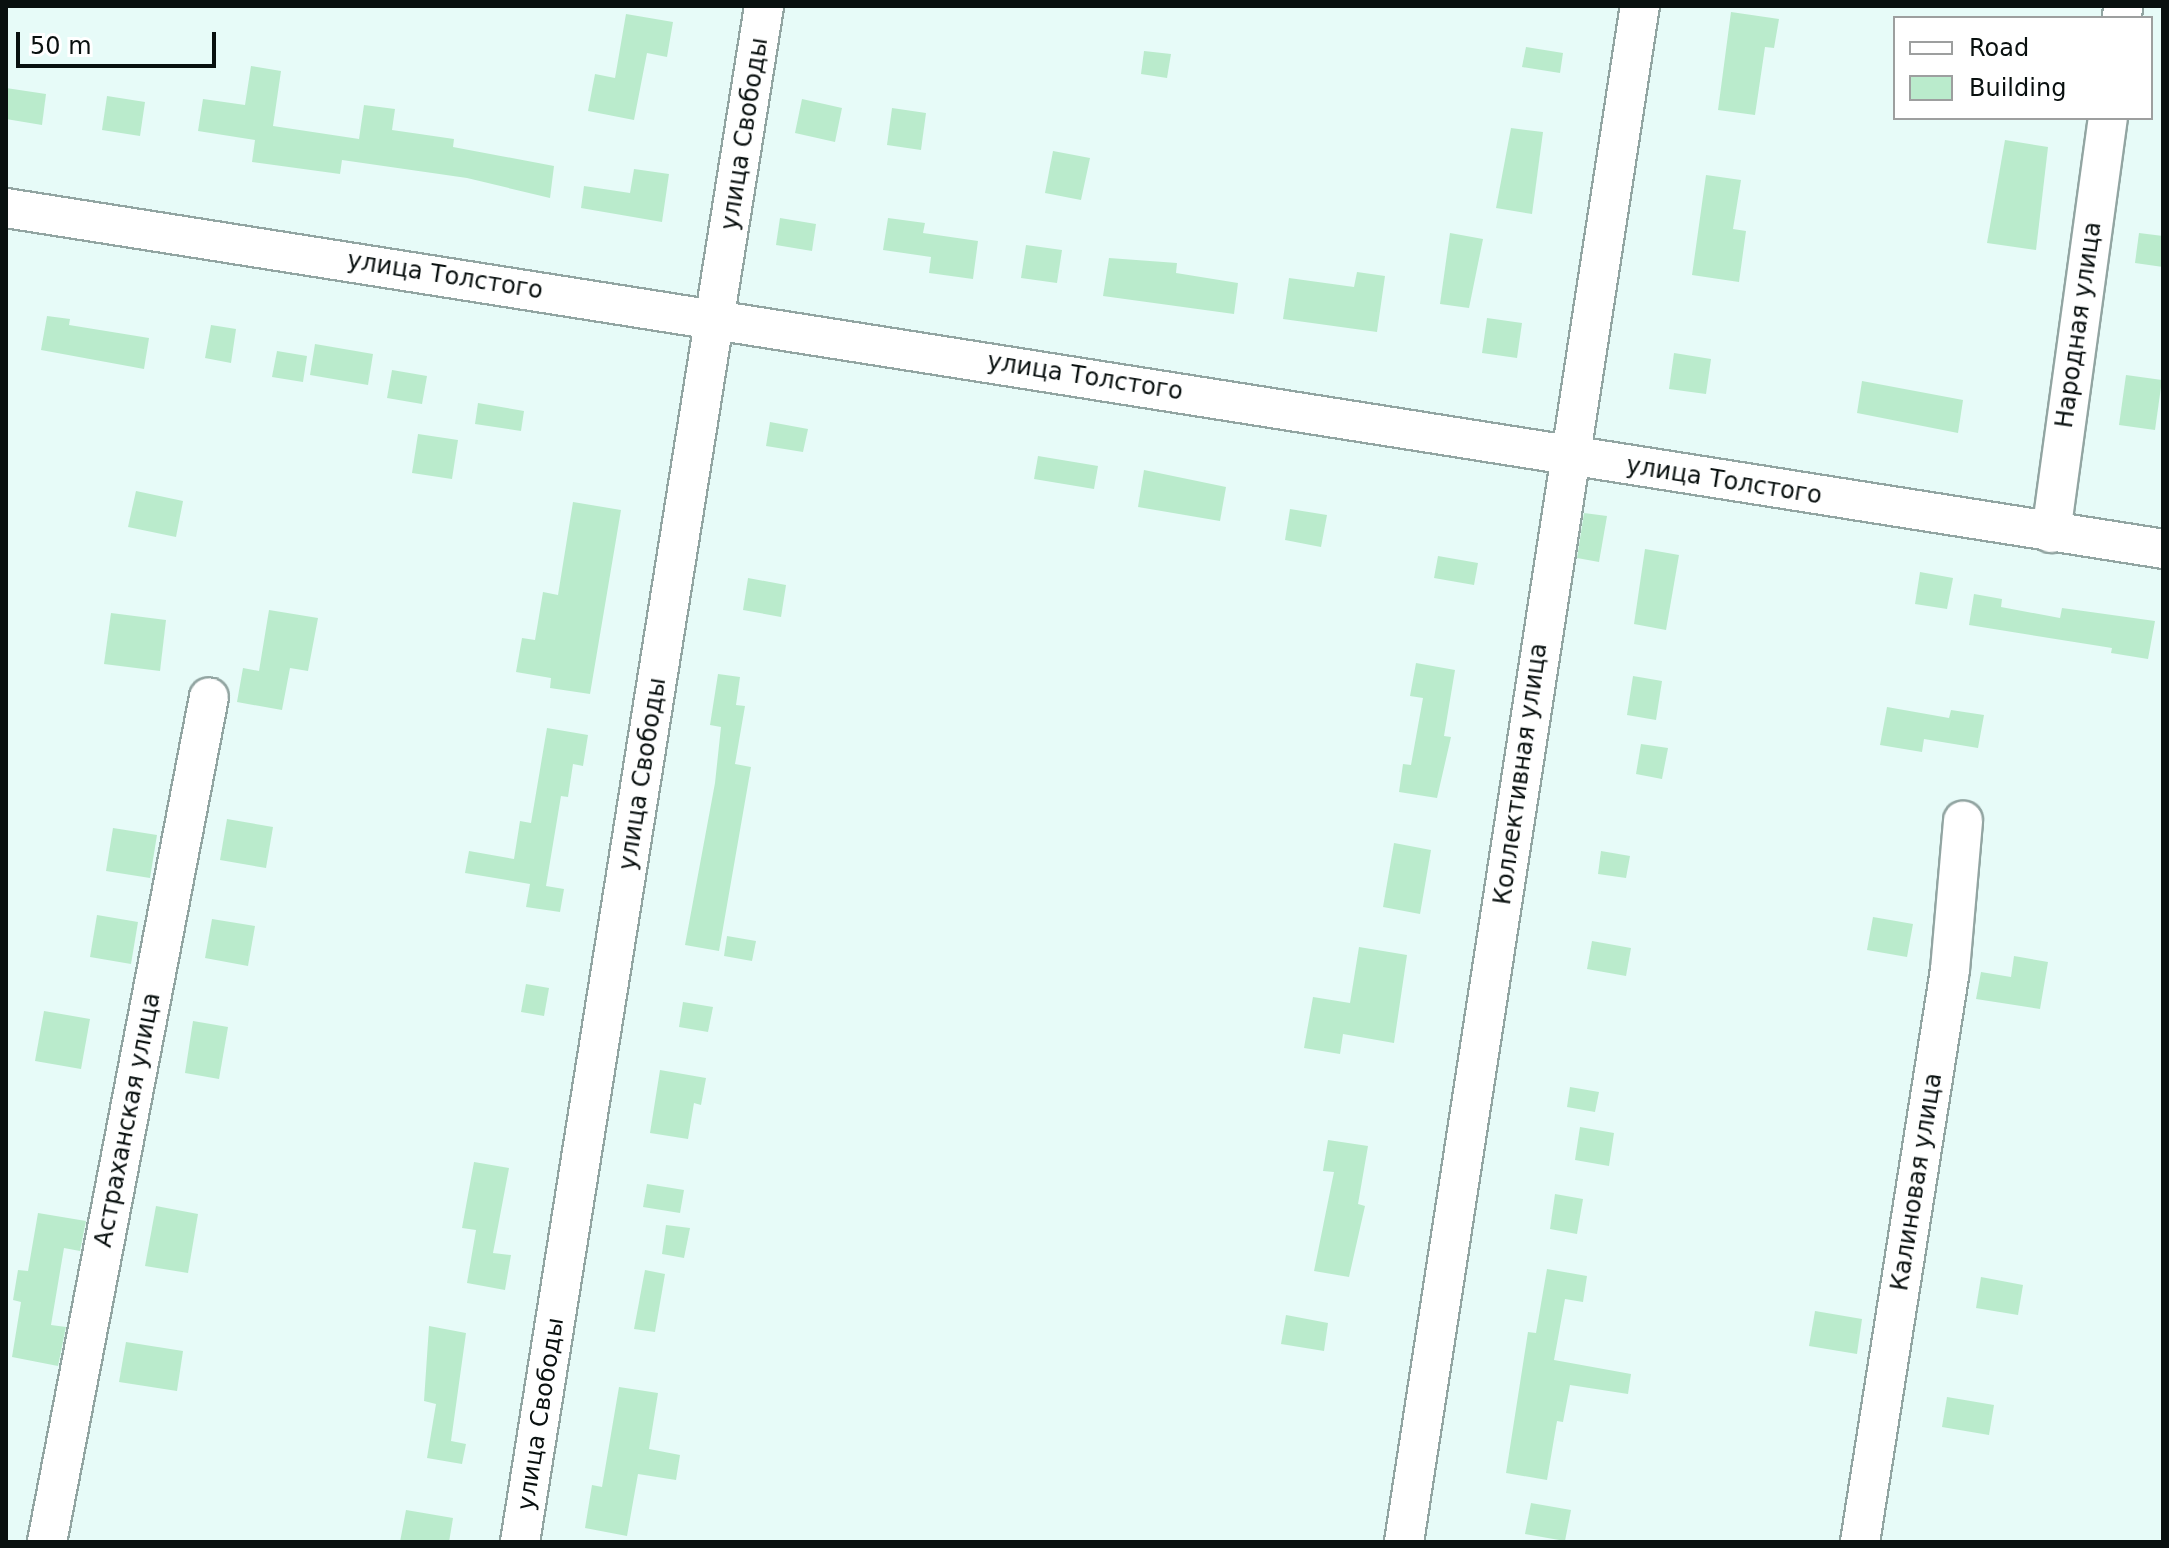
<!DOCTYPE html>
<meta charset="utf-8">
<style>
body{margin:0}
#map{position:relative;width:2169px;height:1548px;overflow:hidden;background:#e7fbf8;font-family:"DejaVu Sans",sans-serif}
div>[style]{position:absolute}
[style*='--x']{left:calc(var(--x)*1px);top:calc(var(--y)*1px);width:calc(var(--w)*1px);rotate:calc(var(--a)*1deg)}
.building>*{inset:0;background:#baebcc}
.roads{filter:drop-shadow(2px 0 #92a5a2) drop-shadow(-2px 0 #92a5a2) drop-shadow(0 2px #92a5a2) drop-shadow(0 -2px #92a5a2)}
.minor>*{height:38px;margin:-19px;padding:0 19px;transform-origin:19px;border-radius:19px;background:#fff}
span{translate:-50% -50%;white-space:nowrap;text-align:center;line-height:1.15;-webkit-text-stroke:7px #fff;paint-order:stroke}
.street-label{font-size:24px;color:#09100f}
.frame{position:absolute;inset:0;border:8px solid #09100f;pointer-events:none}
.legend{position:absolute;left:1893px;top:16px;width:260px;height:104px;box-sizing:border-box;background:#fff;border:2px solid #9d9f9f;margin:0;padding:10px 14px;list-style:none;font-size:24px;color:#09100f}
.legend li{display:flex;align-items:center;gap:16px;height:40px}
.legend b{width:40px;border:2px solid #9d9f9f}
.scale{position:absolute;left:16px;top:32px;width:200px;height:36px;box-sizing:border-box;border:4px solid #09100f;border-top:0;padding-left:10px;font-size:24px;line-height:28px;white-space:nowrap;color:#09100f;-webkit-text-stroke:6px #fff;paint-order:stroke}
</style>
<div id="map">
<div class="building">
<i style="clip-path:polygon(1731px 12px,1779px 19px,1774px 48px,1765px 47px,1755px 115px,1718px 110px)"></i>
<i style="clip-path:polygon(626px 14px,673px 22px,667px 57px,647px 53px,634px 120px,588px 111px,595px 74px,615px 78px)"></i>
<i style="clip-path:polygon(1526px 47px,1563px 53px,1560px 73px,1522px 67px)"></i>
<i style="clip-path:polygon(1144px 51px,1171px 54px,1167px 78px,1141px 74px)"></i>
<i style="clip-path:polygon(251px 66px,281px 71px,273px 126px,359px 139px,364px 105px,395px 109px,392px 130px,454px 139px,453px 147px,554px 166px,550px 198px,467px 178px,342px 160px,340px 174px,252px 162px,255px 140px,198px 131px,203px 99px,245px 105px)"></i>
<i style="clip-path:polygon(6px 88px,46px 94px,42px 125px,6px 119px)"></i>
<i style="clip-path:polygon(107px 96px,145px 102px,140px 136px,102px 130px)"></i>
<i style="clip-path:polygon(802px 99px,842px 108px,835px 142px,795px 133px)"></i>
<i style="clip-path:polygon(892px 108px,926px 113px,921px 150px,887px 145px)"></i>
<i style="clip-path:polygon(1511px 128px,1543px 132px,1532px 214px,1496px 208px)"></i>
<i style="clip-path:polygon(2005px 140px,2048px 147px,2036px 250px,1987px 243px)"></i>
<i style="clip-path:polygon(1053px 151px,1090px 158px,1081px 200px,1045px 193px)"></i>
<i style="clip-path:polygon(634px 169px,669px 174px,662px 222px,581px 208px,584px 186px,630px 193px)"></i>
<i style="clip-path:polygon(1706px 175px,1741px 180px,1733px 229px,1746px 231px,1739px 282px,1692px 275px)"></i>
<i style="clip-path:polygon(780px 218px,816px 224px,812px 251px,776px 245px)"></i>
<i style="clip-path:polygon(888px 218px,925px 223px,923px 233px,978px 241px,973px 279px,929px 273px,931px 257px,883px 250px)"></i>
<i style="clip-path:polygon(1450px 233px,1483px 239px,1469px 308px,1440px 304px)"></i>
<i style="clip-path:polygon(2139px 233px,2163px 236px,2163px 267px,2135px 263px)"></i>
<i style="clip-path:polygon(1026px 245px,1062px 250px,1057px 283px,1021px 278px)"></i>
<i style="clip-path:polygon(1109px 258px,1177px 263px,1176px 273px,1238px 283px,1234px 314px,1103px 296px)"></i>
<i style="clip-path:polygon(1357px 272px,1385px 276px,1377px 332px,1283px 319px,1289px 278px,1354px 287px)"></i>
<i style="clip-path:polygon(47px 316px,70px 319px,69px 325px,149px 338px,144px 369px,41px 350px)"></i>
<i style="clip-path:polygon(1487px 318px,1522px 323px,1517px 358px,1482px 353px)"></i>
<i style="clip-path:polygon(211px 325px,236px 329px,231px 363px,205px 358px)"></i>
<i style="clip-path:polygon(315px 344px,373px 354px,368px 385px,310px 375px)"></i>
<i style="clip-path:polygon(277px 351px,307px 356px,303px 382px,272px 377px)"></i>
<i style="clip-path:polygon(1674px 353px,1711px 359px,1706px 394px,1669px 389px)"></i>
<i style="clip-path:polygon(392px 370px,427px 376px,422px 404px,387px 398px)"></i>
<i style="clip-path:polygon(2126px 375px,2162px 380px,2155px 430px,2119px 425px)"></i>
<i style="clip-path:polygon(1862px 381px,1963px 400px,1958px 433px,1857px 413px)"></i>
<i style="clip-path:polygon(478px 403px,524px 411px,521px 431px,475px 424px)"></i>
<i style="clip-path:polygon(770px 422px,808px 429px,803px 452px,766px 446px)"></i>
<i style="clip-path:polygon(418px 434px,458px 440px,452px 479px,412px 473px)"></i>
<i style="clip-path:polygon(1038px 456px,1098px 466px,1094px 489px,1034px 479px)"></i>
<i style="clip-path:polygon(1144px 470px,1226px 487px,1220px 521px,1138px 507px)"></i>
<i style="clip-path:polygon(136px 491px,183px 501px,176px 537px,128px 527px)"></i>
<i style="clip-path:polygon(573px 502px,621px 510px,590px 694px,550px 688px,551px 678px,516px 672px,522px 638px,535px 640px,543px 592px,558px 595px)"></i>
<i style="clip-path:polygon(1290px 509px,1327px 515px,1321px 547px,1285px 540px)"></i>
<i style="clip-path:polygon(1584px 513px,1607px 516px,1599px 562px,1577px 558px)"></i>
<i style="clip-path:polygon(1645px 549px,1679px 555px,1666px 630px,1634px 624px)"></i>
<i style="clip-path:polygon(1438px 556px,1478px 563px,1474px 585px,1434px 578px)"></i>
<i style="clip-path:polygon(1920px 572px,1953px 578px,1947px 609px,1915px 604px)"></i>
<i style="clip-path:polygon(748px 578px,786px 585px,781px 617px,743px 610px)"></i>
<i style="clip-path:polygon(1974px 594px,2002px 599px,2001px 607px,2060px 618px,2062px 608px,2155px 621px,2148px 659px,2111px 653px,2112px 648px,1969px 625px)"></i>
<i style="clip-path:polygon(269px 610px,318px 618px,308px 671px,290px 668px,282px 710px,237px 702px,243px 668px,259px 671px)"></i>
<i style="clip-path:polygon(111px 613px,166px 620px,160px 671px,104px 664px)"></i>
<i style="clip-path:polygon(1416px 663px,1455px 670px,1444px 736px,1451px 737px,1437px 798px,1399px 792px,1403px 764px,1411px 765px,1423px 698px,1410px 696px)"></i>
<i style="clip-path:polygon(718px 674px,740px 677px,736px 705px,745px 706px,735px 764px,751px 767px,719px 951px,685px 945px,715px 783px,721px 727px,710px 725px)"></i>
<i style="clip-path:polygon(1633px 676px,1662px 681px,1656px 720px,1627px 715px)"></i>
<i style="clip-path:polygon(1887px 707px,1949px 718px,1951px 710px,1984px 715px,1978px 748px,1924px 739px,1922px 752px,1880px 745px)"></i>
<i style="clip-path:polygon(547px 728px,588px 735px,583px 766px,573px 764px,568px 797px,561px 796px,546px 886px,564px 889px,560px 912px,526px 907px,530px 884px,465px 873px,469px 851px,514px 859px,520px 821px,531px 823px)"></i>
<i style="clip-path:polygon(1641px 744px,1668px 748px,1662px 779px,1636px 774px)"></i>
<i style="clip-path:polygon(227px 819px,273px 827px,266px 868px,220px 860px)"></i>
<i style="clip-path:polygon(113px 828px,157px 835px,150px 878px,106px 871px)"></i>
<i style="clip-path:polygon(1394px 843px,1431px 850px,1420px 914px,1383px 907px)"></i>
<i style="clip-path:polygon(1601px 851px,1630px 856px,1626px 878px,1598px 874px)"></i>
<i style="clip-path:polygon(97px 915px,138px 922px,131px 964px,90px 957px)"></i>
<i style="clip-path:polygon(1873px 917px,1913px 924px,1907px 957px,1867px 950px)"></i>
<i style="clip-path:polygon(212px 919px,255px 926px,248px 966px,205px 958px)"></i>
<i style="clip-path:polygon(727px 936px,756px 941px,752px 961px,724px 956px)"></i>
<i style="clip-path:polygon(1592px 941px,1631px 948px,1626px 976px,1587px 969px)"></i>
<i style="clip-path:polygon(1359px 947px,1407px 955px,1394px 1043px,1343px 1034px,1340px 1054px,1304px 1048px,1313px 997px,1350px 1003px)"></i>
<i style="clip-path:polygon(2014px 956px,2048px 962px,2040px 1009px,1976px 999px,1981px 972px,2011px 977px)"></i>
<i style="clip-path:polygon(526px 984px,549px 988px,544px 1016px,521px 1012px)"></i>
<i style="clip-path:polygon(683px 1002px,713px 1007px,708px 1032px,679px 1027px)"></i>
<i style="clip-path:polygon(44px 1011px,90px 1019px,81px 1069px,35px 1061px)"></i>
<i style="clip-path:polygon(193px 1021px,228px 1027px,219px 1079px,185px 1073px)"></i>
<i style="clip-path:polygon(660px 1070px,706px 1078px,701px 1105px,694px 1103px,688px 1139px,650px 1133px)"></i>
<i style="clip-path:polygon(1570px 1087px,1599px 1092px,1595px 1112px,1567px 1107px)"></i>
<i style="clip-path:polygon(1580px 1127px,1614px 1133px,1609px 1166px,1575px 1160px)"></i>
<i style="clip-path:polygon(1328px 1140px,1368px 1146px,1358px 1204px,1365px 1206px,1349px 1277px,1314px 1271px,1334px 1172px,1323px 1171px)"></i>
<i style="clip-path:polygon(474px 1162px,509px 1168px,493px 1253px,511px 1255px,505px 1290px,467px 1283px,476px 1230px,462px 1228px)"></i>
<i style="clip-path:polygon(647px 1184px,684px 1190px,680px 1213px,643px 1207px)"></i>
<i style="clip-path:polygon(1555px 1194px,1583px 1199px,1577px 1234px,1550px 1229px)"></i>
<i style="clip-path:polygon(156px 1206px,198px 1214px,188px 1273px,145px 1266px)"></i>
<i style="clip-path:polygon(38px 1213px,86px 1221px,80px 1251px,64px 1248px,51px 1325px,66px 1327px,58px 1366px,12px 1357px,21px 1302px,13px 1300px,18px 1270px,28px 1271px)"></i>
<i style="clip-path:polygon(666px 1225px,690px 1228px,684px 1258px,662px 1254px)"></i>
<i style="clip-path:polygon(1547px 1269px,1587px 1276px,1583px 1302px,1565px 1299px,1554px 1360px,1631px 1374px,1628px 1394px,1570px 1385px,1563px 1422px,1557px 1421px,1547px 1480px,1506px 1473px,1528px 1332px,1536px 1333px)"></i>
<i style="clip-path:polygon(645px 1270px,665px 1274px,655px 1332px,634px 1329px)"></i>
<i style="clip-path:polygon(1981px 1277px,2023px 1285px,2018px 1315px,1976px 1308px)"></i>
<i style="clip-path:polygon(1815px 1311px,1862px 1319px,1857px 1354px,1809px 1346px)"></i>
<i style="clip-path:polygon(1286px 1315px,1328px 1323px,1324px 1351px,1281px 1344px)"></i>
<i style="clip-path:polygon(429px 1326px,466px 1333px,451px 1441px,466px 1444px,462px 1464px,427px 1458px,436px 1404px,424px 1401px)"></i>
<i style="clip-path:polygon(126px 1342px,183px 1351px,177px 1391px,119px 1382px)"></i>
<i style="clip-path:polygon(619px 1387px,658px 1393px,649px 1449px,680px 1455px,676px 1480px,638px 1474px,627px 1536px,585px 1528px,592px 1485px,602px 1487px)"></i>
<i style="clip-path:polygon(1947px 1397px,1994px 1405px,1989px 1435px,1942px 1427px)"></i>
<i style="clip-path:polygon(1531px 1503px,1571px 1510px,1565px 1541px,1525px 1534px)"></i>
<i style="clip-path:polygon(406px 1510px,453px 1518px,449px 1542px,400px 1542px)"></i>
</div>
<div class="roads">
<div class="minor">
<i style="--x:2122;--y:18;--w:12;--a:-85"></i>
<i style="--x:6;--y:208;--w:2184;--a:8.98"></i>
<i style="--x:2051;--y:533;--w:419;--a:-82.2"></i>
<i style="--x:47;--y:1542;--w:860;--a:-79.15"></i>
<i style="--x:520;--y:1542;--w:1555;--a:-80.97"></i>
<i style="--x:1404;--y:1542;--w:1554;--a:-81.27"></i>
<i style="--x:1860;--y:1542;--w:579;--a:-81.06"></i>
<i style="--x:1950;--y:970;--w:150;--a:-85"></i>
</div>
</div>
<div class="street-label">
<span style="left:745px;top:134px;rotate:-81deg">улица Свободы</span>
<span style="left:445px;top:276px;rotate:9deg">улица Толстого</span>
<span style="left:2079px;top:325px;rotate:-82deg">Народная улица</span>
<span style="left:1085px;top:377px;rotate:9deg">улица Толстого</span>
<span style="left:1724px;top:481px;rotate:9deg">улица Толстого</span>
<span style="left:643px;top:774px;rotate:-81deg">улица Свободы</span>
<span style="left:1521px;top:774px;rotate:-82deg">Коллективная улица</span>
<span style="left:128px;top:1120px;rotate:-79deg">Астраханская улица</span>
<span style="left:1917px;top:1182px;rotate:-81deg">Калиновая улица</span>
<span style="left:541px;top:1414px;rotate:-81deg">улица Свободы</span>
</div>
<div class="frame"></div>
<ul class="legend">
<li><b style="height:10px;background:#fff"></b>Road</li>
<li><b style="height:22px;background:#baebcc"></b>Building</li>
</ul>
<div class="scale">50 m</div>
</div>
